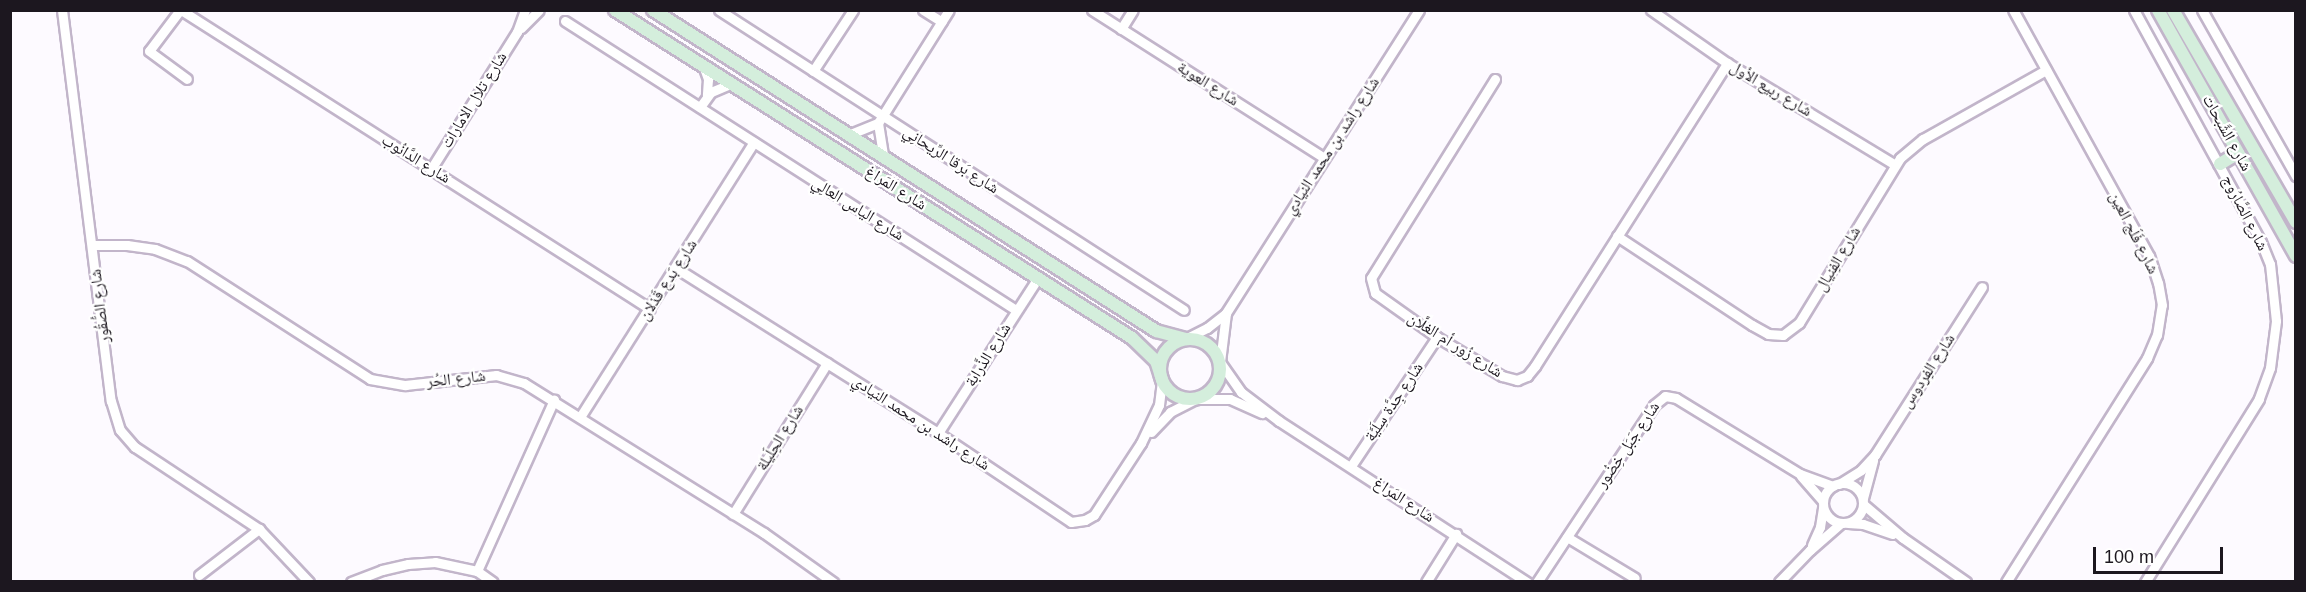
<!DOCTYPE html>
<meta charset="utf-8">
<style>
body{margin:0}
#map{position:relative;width:2306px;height:592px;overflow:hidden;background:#fdfaff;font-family:Helvetica,"Noto Naskh Arabic",sans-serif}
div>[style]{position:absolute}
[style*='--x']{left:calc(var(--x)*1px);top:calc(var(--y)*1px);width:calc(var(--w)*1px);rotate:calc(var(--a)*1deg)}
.roads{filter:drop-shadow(2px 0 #c2b5ca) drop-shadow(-2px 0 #c2b5ca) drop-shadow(0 2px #c2b5ca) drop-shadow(0 -2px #c2b5ca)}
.street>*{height:9px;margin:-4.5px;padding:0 4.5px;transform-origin:4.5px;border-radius:4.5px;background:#fff}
.street>.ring{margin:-4.5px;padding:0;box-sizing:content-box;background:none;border:9px solid #fff;border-radius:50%}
.secondary>*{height:12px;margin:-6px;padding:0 6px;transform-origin:6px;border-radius:6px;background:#d4eedc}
.secondary>.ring{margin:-6px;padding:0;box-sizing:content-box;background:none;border:12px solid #d4eedc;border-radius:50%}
span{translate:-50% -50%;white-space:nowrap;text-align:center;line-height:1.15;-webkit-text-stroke:4.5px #fff;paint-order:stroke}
.street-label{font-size:16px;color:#1c171f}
.frame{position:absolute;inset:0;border:12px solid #1c171f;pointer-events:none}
.scale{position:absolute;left:2093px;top:547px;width:130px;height:27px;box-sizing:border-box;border:3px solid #1c171f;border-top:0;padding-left:8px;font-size:18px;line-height:21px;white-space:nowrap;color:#1c171f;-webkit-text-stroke:4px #fff;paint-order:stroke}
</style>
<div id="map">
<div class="roads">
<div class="street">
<i style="--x:62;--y:10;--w:394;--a:82.9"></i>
<i style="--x:111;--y:401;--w:30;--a:73"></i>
<i style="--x:120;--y:430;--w:23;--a:49"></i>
<i style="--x:135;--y:447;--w:149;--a:33.5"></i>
<i style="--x:259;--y:529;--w:73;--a:46.7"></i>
<i style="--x:180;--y:10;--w:51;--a:127.1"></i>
<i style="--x:149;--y:51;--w:47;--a:36.4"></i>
<i style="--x:181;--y:10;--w:556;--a:32.52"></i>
<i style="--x:719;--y:10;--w:553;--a:32.83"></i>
<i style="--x:923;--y:10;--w:22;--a:32"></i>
<i style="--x:1092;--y:10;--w:275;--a:32.5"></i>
<i style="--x:1419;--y:10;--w:359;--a:122.5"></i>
<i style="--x:1226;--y:313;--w:49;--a:97"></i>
<i style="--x:1220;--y:362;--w:37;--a:55"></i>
<i style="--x:1241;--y:392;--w:48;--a:37.3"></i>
<i style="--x:1279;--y:421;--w:296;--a:33"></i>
<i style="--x:1651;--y:10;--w:93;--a:34.9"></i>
<i style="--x:1727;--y:63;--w:195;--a:31.2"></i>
<i style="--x:2134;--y:10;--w:264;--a:61.3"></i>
<i style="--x:2261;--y:242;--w:24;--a:68"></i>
<i style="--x:2270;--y:264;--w:57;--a:84"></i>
<i style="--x:2276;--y:321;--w:47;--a:97.3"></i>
<i style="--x:2270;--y:368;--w:33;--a:110"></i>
<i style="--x:2259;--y:399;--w:216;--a:121.9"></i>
<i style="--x:2202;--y:10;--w:191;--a:60.5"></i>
<i style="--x:565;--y:21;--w:536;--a:32.65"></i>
<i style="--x:521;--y:28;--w:25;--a:-45"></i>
<i style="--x:1121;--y:29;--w:22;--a:-58"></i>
<i style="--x:704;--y:68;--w:12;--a:70"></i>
<i style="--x:708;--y:79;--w:16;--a:94"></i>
<i style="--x:813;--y:71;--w:73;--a:-56.7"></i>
<i style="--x:1495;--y:79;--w:234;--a:121.9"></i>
<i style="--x:1371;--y:278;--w:16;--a:75"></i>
<i style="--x:1375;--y:293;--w:76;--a:35.4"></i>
<i style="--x:1437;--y:337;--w:76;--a:31"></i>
<i style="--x:1502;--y:376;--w:16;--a:15"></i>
<i style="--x:1517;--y:380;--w:11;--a:-22"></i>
<i style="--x:1527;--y:376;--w:13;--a:-51"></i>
<i style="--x:1535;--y:366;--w:359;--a:-57.6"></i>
<i style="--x:700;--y:107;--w:19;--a:-54"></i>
<i style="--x:711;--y:92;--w:21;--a:-23"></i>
<i style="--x:878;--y:123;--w:33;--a:81"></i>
<i style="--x:848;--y:135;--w:32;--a:-22"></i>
<i style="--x:878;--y:123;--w:133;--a:-57.9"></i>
<i style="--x:431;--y:169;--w:162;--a:-57.9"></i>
<i style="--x:517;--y:32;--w:23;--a:-70"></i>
<i style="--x:1617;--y:236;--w:162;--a:33.4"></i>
<i style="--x:1752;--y:325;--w:18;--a:29"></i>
<i style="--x:1768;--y:334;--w:15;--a:4"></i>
<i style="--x:1783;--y:335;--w:20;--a:-37"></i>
<i style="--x:1799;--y:323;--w:193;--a:-58.5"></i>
<i style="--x:1900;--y:158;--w:30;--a:-40"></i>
<i style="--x:1923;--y:139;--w:141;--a:-29.3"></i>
<i style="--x:93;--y:245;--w:34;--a:0"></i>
<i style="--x:127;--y:245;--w:28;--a:8"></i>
<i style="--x:155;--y:249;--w:34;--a:21"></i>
<i style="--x:187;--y:261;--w:218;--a:32.8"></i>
<i style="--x:370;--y:379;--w:36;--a:10"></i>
<i style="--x:405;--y:385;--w:92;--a:-6.3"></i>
<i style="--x:496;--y:375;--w:29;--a:16"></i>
<i style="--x:524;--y:383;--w:283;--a:32"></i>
<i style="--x:764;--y:533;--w:85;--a:35.4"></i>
<i style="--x:676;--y:268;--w:310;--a:32.2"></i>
<i style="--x:938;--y:433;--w:160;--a:33.8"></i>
<i style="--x:1071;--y:522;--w:14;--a:-8"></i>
<i style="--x:1085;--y:520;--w:10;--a:-29"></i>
<i style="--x:1094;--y:515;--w:86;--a:-56.9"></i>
<i style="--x:1141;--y:443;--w:42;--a:-64.7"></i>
<i style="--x:1159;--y:405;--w:25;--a:-83"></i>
<i style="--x:1185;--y:339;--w:25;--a:-27"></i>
<i style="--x:1207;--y:328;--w:24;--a:-38"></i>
<i style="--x:580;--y:417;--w:325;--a:-57.7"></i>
<i style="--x:1151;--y:432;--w:28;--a:-46"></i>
<i style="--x:1170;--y:412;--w:28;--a:-27"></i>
<i style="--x:1195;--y:399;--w:35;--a:0"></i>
<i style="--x:1230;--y:399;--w:35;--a:24"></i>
<i style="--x:938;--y:433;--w:184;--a:-57.2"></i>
<i style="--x:1351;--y:466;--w:155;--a:-56.3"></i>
<i style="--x:1801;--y:476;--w:33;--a:49"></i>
<i class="ring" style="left:1823px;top:483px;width:31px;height:31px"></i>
<i style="--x:1839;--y:484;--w:26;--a:-32"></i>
<i style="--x:1861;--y:470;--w:21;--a:-47"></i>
<i style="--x:1875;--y:455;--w:199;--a:-57.5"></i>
<i style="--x:1863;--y:498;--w:39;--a:-75"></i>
<i style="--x:1863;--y:504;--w:52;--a:40.4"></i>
<i style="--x:1903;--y:538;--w:77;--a:34.9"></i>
<i style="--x:733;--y:514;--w:178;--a:-58.1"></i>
<i style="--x:1848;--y:523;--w:15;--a:4"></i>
<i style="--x:1863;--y:524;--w:31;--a:19"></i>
<i style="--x:1567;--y:537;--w:79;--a:31.1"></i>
<i style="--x:1812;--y:545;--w:20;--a:-66"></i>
<i style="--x:1820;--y:527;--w:20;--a:-81"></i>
<i style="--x:477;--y:571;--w:188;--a:-65.8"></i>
<i style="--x:199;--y:575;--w:76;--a:-37.5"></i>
<i style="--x:351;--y:582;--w:33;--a:-21"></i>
<i style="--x:382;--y:570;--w:27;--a:-13"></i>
<i style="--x:408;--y:564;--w:27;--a:-4"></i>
<i style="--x:435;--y:562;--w:43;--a:12.1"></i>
<i style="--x:477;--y:571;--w:19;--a:35"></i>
<i style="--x:1426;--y:582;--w:57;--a:-58"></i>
<i style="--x:1537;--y:582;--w:212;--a:-56.5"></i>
<i style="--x:1654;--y:405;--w:14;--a:-39"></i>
<i style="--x:1665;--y:396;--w:11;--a:10"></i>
<i style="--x:1676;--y:398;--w:145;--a:31.5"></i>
<i style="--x:1800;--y:474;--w:35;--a:20"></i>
<i style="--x:1779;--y:582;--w:45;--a:-45.9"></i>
<i style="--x:1810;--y:550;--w:41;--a:-41.1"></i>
<i style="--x:2006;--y:582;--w:265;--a:-57.8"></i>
<i style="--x:2147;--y:358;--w:25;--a:-67"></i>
<i style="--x:2157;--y:335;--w:30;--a:-81"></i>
<i style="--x:2162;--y:305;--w:22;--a:-100"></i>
<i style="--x:2158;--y:283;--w:28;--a:-108"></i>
<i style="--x:2149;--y:256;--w:281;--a:-118.9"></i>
</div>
<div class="secondary">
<i style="--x:615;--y:10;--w:612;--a:32.39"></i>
<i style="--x:1132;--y:338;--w:33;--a:44"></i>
<i style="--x:1156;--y:361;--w:20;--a:72"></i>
<i style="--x:653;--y:10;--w:597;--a:32.54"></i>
<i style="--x:1156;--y:331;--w:30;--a:15"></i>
<i style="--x:2158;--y:10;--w:282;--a:60.7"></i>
<i style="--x:2173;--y:10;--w:245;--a:59.9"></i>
<i style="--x:2220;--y:164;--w:21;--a:-31"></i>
<i class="ring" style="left:1160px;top:339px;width:48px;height:48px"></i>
</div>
</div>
<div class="street-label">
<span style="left:1208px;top:84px;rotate:32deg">شارع العوية</span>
<span style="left:1771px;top:89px;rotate:31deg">شارع ربيع الأول</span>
<span style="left:474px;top:100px;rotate:-58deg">شارع تلال الامارات</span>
<span style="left:2227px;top:133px;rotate:61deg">شارع الشَّبحات</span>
<span style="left:1332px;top:146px;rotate:-57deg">شارع راشد بن محمد النيادي</span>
<span style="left:416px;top:159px;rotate:32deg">شارع الدَّانُوب</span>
<span style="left:951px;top:160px;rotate:33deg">شارع بَرقا الرِّيحانِي</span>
<span style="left:896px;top:188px;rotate:32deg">شارع المَراغ</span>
<span style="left:858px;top:209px;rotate:32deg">شارع الياس العالِي</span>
<span style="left:2245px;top:213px;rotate:63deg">شارع الصَّارُوج</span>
<span style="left:2134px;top:233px;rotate:63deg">شارع فَلَج العين</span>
<span style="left:1838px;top:259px;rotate:-59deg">شارع الفِنيال</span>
<span style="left:668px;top:280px;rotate:-57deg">شارع بَدع قَذلان</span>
<span style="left:100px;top:306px;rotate:-97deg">شارع الصُّقُور</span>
<span style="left:1455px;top:345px;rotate:32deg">شارع زُور أم الغلَّان</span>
<span style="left:988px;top:355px;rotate:-58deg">شارع الذَّرابة</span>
<span style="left:1928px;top:371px;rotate:-57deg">شارع الفِردوس</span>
<span style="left:456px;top:379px;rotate:-6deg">شارع الحُر</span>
<span style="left:1394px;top:402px;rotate:-56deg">شارع جِدَّة سِلَيَّة</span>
<span style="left:921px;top:423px;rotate:33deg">شارع راشد بن محمد النيادي</span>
<span style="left:780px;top:438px;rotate:-58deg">شارع الحِلَيلة</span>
<span style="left:1628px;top:445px;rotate:-56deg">شارع جَبَل خِضُور</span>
<span style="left:1404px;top:500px;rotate:33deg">شارع المَراغ</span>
</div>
<div class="frame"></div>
<div class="scale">100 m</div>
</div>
